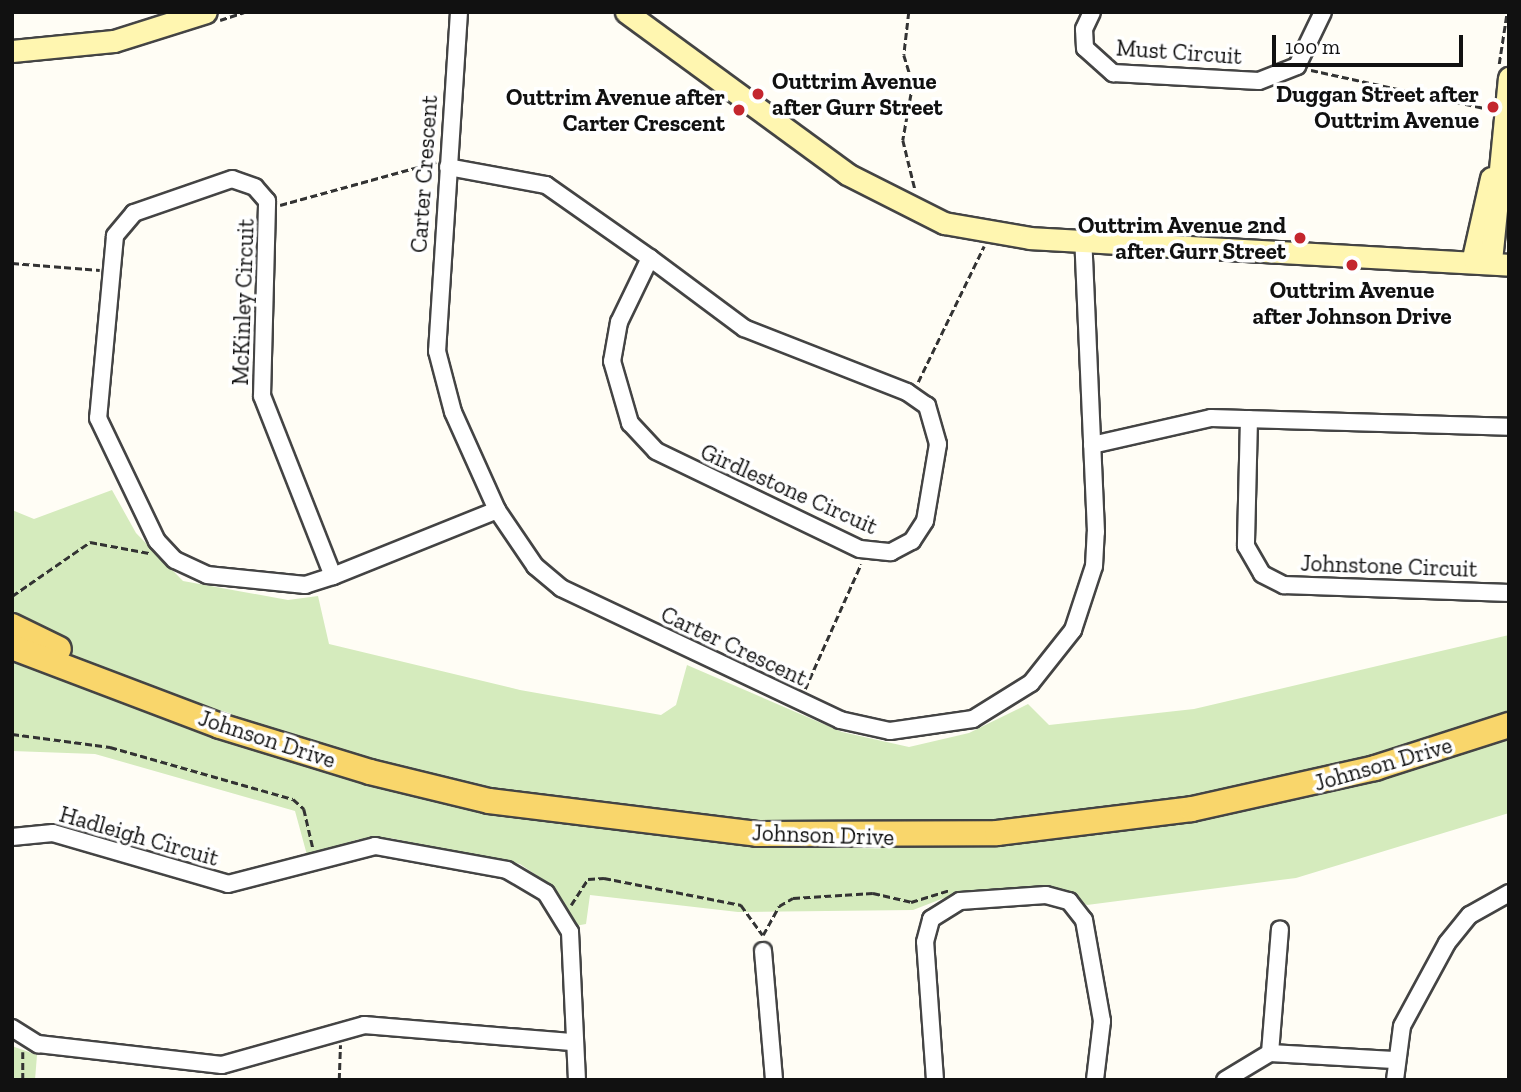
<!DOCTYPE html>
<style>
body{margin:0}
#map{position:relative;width:1521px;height:1092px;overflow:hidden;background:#fffdf5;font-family:"Zilla Slab",serif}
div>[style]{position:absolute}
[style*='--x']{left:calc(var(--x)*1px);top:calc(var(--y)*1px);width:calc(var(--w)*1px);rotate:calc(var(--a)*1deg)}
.green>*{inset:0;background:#d5ebbd}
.path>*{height:2.5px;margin-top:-1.25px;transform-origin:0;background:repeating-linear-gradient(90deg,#333 0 7px,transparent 0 10.5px)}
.roads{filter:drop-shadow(2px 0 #444) drop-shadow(-2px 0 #444) drop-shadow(0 2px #444) drop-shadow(0 -2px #444)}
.street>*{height:16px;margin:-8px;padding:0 8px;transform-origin:8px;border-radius:8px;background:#fff}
.secondary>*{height:21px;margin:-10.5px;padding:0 10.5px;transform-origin:10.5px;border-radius:10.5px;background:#fff6b0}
.primary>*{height:24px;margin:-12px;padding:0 12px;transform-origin:12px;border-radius:12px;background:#f9d66b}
.dots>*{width:19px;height:19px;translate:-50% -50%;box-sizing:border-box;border:4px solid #fff;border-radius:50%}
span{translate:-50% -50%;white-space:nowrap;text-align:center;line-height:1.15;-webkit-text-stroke:7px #fff;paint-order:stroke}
.street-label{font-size:23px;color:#111}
.poi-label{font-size:23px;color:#111;font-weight:700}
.left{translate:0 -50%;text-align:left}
.right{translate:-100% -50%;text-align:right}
.frame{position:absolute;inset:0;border:14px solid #111;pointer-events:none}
.scale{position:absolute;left:1272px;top:35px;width:191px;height:32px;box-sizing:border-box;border:4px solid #111;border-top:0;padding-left:9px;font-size:21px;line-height:24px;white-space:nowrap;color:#111;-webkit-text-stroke:5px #fff;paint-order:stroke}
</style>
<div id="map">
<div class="green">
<i style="clip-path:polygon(112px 490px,136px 533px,183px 581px,288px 600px,318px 596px,329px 644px,520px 690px,661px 715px,676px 705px,687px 665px,842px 732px,909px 747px,969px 733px,1028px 704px,1049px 725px,1194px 709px,1509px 635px,1509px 813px,1296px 878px,1087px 905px,1059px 889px,944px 898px,913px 910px,738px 912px,590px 895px,586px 924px,575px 926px,545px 881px,520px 864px,390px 838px,359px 839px,307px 855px,295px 811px,95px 754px,12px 751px,12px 510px,34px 519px)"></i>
<i style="clip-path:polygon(12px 1046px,37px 1055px,35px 1080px,12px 1080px)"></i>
</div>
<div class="path">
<i style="--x:909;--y:12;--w:43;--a:96.6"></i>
<i style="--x:904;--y:55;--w:30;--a:73"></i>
<i style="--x:913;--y:84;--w:57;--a:100.1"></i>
<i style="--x:903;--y:140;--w:50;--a:76.2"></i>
<i style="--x:220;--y:20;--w:25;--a:-18"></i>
<i style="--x:1499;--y:64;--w:53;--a:-81.3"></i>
<i style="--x:1311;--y:70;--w:182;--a:12.4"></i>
<i style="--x:280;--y:205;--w:162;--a:-15.4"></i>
<i style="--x:12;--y:263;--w:88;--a:4.5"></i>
<i style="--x:918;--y:382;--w:151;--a:-64.1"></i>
<i style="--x:12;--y:596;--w:95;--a:-34.7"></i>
<i style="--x:90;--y:542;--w:60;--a:10.6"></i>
<i style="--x:805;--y:689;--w:137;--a:-65.9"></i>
<i style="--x:12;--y:734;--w:99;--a:7.6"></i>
<i style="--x:110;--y:747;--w:190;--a:15.9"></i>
<i style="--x:293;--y:799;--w:15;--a:42"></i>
<i style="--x:304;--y:809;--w:40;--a:77"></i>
<i style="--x:571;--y:905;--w:31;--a:-57"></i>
<i style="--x:588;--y:879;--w:16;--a:-4"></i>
<i style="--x:604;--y:878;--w:140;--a:11.1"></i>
<i style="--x:741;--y:905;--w:37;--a:54"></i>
<i style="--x:763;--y:935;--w:33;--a:-61"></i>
<i style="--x:779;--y:906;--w:16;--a:-30"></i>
<i style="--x:793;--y:898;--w:80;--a:-3.6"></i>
<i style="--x:873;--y:893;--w:39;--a:13"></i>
<i style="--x:911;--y:902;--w:41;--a:-17.1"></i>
<i style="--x:23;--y:1052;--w:28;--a:90"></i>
<i style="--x:339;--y:1080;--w:35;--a:-88"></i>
</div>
<div class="roads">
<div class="street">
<i style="--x:459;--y:12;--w:340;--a:93.7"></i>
<i style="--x:437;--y:351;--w:63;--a:75.3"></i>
<i style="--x:453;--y:412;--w:107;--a:65.8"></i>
<i style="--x:497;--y:510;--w:68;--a:55.8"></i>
<i style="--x:535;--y:566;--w:34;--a:40"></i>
<i style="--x:561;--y:588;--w:309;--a:25.3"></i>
<i style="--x:840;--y:720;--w:51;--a:12.4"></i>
<i style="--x:890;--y:731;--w:84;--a:-8.2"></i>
<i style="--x:973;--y:719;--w:68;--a:-31.8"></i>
<i style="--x:1031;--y:683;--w:68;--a:-51.6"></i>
<i style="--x:1073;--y:630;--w:67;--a:-71.8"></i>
<i style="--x:1094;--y:566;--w:34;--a:-87"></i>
<i style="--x:1096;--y:532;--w:292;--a:-92.5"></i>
<i style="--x:1092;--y:12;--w:19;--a:115"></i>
<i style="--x:1084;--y:29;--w:19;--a:87"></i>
<i style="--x:1085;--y:48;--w:38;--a:42"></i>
<i style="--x:1113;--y:73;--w:146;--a:3.1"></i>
<i style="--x:1259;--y:81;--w:41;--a:-21.5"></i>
<i style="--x:1297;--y:66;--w:60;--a:-64.3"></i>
<i style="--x:448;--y:167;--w:100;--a:10.4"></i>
<i style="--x:546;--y:185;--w:127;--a:35.1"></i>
<i style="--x:650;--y:258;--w:71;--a:115.8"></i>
<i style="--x:619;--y:322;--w:40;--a:100"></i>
<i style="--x:612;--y:361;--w:65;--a:73.8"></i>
<i style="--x:630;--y:423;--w:38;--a:47"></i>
<i style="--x:656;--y:451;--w:226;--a:25.7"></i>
<i style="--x:860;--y:549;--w:31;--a:6"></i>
<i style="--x:891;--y:552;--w:24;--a:-28"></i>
<i style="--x:912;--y:541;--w:24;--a:-57"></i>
<i style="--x:925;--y:521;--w:78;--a:-80.4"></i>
<i style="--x:938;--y:444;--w:40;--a:-106"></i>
<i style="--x:927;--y:406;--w:24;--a:-145"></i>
<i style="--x:907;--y:392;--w:175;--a:-158.6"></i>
<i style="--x:744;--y:328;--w:117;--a:-143.3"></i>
<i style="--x:1249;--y:419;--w:127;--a:91.4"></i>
<i style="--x:1246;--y:546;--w:32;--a:60"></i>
<i style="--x:1262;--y:574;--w:25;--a:27"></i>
<i style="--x:1284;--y:585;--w:225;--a:2"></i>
<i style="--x:1092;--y:445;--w:122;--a:-12.8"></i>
<i style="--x:1211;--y:418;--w:298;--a:1.7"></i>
<i style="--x:333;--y:576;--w:193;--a:-111.5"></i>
<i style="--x:262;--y:396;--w:195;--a:-88.5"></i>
<i style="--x:267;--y:201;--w:18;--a:-131"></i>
<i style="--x:255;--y:187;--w:24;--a:-161"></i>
<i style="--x:232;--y:179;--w:104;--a:160.9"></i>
<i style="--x:134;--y:213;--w:30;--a:130"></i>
<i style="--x:115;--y:236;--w:183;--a:95.3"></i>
<i style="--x:98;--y:418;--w:136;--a:64.4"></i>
<i style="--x:157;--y:541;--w:26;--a:47"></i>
<i style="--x:175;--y:560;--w:35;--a:25"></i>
<i style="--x:207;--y:575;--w:99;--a:5.8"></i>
<i style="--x:305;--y:585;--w:29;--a:-18"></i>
<i style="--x:333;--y:576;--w:177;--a:-21.9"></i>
<i style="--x:12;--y:837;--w:41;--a:-5.6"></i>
<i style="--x:53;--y:833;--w:182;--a:16.2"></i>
<i style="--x:228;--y:884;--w:152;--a:-14.5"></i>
<i style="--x:375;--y:846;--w:134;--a:10.3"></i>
<i style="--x:507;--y:870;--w:45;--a:30.5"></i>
<i style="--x:546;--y:893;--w:46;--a:58.4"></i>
<i style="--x:570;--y:932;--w:148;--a:87.3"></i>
<i style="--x:763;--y:951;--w:129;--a:85.1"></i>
<i style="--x:12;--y:1028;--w:31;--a:32"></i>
<i style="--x:38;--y:1044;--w:185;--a:6.5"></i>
<i style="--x:222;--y:1065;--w:148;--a:-15.7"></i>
<i style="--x:364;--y:1025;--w:208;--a:4.7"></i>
<i style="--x:1270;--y:1053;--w:124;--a:-85.4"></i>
<i style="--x:935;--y:1080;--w:138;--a:-94.1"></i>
<i style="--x:925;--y:942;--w:24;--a:-75"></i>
<i style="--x:931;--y:919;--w:34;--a:-32"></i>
<i style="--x:960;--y:901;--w:86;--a:-4"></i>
<i style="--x:1046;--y:895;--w:24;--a:15"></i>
<i style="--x:1069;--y:901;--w:24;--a:52"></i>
<i style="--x:1084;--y:920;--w:103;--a:79.9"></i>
<i style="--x:1102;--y:1021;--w:59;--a:96.8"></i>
<i style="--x:1225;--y:1080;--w:52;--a:-31"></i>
<i style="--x:1270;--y:1053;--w:124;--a:3.2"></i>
<i style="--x:1395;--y:1080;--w:54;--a:-82.6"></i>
<i style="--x:1402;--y:1026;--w:94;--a:-61.5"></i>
<i style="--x:1447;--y:943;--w:36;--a:-51"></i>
<i style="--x:1470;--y:915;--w:45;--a:-29.4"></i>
</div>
<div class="secondary">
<i style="--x:626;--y:12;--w:274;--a:36.2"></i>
<i style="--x:847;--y:174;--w:109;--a:26.8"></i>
<i style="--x:944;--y:223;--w:87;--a:9.9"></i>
<i style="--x:1030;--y:238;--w:480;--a:3.2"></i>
<i style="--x:12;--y:51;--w:102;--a:-5.6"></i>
<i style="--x:114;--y:41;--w:96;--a:-17.5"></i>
<i style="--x:1473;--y:258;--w:82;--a:-77.3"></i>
<i style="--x:1491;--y:261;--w:184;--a:-84.4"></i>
</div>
<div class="primary">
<i style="--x:12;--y:626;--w:52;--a:26.1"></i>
<i style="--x:12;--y:647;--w:222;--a:20.8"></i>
<i style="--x:220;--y:726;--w:157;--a:17"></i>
<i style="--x:370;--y:772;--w:122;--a:13.7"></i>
<i style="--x:489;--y:801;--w:270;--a:7"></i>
<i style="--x:757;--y:834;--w:240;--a:-0.2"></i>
<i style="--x:997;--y:833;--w:196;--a:-7"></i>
<i style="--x:1192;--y:809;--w:188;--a:-12.6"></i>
<i style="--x:1375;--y:768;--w:141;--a:-17.8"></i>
</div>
</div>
<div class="dots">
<i style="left:758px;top:94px;background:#c4262e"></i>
<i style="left:1493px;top:107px;background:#c4262e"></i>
<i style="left:739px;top:110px;background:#c4262e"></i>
<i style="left:1300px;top:238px;background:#c4262e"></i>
<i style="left:1352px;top:265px;background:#c4262e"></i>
</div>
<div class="street-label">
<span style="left:1179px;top:52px;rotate:4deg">Must Circuit</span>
<span style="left:424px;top:174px;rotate:-86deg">Carter Crescent</span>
<span style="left:243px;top:302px;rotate:-88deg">McKinley Circuit</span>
<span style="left:789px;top:489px;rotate:24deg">Girdlestone Circuit</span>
<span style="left:1389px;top:566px;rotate:2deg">Johnstone Circuit</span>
<span style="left:734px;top:646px;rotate:25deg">Carter Crescent</span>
<span style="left:267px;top:739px;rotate:18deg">Johnson Drive</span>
<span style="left:1383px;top:764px;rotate:-16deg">Johnson Drive</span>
<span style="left:823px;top:835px;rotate:2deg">Johnson Drive</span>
<span style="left:139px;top:836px;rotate:16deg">Hadleigh Circuit</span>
</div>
<div class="poi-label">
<span class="left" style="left:772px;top:94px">Outtrim Avenue<br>after Gurr Street</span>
<span class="right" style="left:1479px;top:107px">Duggan Street after<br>Outtrim Avenue</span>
<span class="right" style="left:725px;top:110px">Outtrim Avenue after<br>Carter Crescent</span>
<span class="right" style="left:1286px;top:238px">Outtrim Avenue 2nd<br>after Gurr Street</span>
<span style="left:1352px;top:303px">Outtrim Avenue<br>after Johnson Drive</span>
</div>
<div class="frame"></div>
<div class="scale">100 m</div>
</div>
